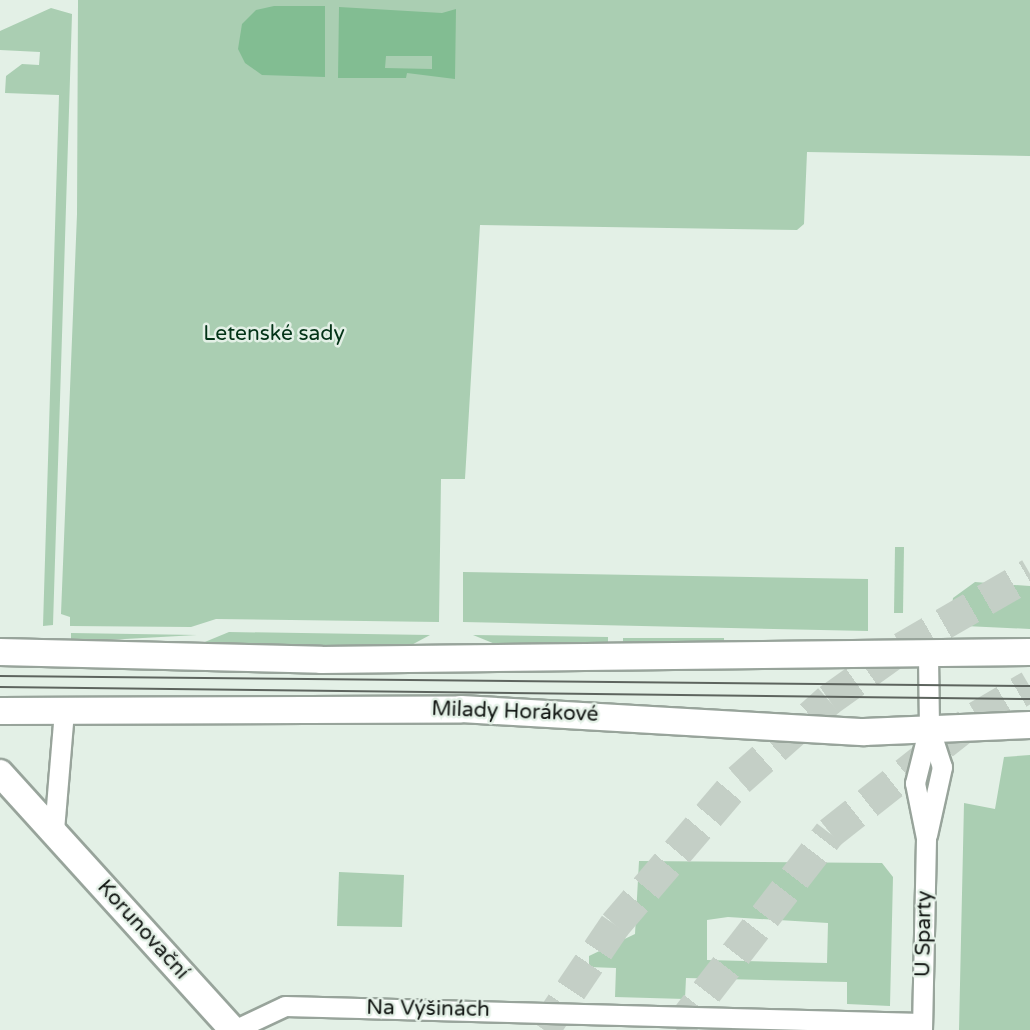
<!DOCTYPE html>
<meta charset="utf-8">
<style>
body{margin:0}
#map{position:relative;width:1030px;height:1030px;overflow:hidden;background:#e3f0e6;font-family:"Varela Round",sans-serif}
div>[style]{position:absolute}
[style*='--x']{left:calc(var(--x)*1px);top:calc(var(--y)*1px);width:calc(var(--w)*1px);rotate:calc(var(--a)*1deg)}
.green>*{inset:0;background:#aaceb2}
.forest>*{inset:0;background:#82bd92}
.trunk-tunnel>*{height:32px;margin-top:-16px;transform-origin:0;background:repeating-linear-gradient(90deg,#c4cfc6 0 32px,transparent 0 48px)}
.roads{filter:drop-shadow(2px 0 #98a49b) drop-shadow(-2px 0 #98a49b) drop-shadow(0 2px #98a49b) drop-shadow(0 -2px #98a49b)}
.minor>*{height:19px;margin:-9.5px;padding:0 9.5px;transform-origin:9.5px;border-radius:9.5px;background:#fff}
.secondary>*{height:26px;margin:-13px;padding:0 13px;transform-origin:13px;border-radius:13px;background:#fff}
.tram>*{height:2px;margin:-1px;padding:0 1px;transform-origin:1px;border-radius:1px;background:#5d645e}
span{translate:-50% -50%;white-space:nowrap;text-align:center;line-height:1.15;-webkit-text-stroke:5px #e3f0e6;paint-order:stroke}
.park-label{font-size:21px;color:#033317}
.street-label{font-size:21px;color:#111512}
</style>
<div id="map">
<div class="green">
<i style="clip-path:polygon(78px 0,1030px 0,1030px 156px,807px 152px,804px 224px,797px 230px,480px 225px,465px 479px,441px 479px,439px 622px,216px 619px,191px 627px,70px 626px,70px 617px,61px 614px,77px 214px)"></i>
<i style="clip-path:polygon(51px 8px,72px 14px,53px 625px,43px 626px,59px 95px,5px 93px,6px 76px,22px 64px,39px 65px,40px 52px,0 50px,0 31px)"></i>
<i style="clip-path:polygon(895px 547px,904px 547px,903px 613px,894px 613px)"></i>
<i style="clip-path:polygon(463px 572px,868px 579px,868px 631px,463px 622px)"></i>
<i style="clip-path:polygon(975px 582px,1030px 586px,1030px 629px,965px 626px,961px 614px,951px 614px,953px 598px)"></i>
<i style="clip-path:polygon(229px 632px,430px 635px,404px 649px,200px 644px)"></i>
<i style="clip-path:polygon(71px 633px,197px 635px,71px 642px)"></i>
<i style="clip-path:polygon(473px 635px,608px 637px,608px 643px,500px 646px)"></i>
<i style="clip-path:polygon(623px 638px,724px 638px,724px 644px,623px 643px)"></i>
<i style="clip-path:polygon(1030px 755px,1030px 1030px,959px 1030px,964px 803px,995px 809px,1004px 757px)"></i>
<i style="clip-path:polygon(evenodd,639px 861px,882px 863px,893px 877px,890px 1006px,847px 1004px,847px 982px,686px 978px,685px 999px,615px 997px,616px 968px,589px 967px,589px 956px,635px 934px,639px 861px,728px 917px,828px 923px,827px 963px,707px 960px,707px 920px,728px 917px)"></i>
<i style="clip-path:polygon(339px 872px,404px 875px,402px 927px,337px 926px)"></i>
</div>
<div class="forest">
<i style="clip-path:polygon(274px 6px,325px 6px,325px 77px,262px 75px,245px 63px,238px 49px,242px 24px,256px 10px)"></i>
<i style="clip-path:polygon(evenodd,339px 7px,442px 13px,456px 9px,455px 79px,407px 73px,406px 78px,338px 78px,339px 7px,432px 56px,432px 69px,385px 68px,386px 56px,432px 56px)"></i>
</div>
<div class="trunk-tunnel">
<i style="--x:544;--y:1030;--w:127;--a:-55.9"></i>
<i style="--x:615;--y:925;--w:191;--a:-49.5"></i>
<i style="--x:739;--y:780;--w:120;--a:-41.6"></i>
<i style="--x:829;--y:700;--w:90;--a:-35.5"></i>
<i style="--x:902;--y:648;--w:148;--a:-30"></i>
<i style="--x:677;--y:1030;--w:249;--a:-52.2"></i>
<i style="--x:830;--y:833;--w:187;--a:-38.3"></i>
<i style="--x:977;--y:717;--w:61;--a:-30.3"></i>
</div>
<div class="roads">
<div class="minor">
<i style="--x:54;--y:830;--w:119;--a:-85.2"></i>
<i style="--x:927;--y:835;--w:70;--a:-77.6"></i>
<i style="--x:942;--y:767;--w:42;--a:-108"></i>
<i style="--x:929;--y:727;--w:72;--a:-90.8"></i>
<i style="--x:234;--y:1030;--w:56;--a:-25.2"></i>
<i style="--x:285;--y:1006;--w:637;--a:1.53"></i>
<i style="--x:922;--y:1030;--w:192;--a:-88.8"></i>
<i style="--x:926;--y:838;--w:56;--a:-101.3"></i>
<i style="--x:915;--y:783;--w:58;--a:-76"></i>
</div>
<div class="secondary">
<i style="--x:0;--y:652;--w:321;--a:1.4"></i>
<i style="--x:321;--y:660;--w:709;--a:-0.65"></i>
<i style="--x:0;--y:711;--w:461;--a:-0.2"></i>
<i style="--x:461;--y:709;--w:404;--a:3.3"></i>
<i style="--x:864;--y:732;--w:166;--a:-2.4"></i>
<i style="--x:0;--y:773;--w:347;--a:47.8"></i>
</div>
</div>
<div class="tram">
<i style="--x:0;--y:676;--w:1030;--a:0.56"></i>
<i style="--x:0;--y:687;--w:1030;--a:0.67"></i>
</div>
<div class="park-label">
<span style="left:274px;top:334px">Letenské sady</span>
</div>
<div class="street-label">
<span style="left:515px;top:712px;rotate:2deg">Milady Horákové</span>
<span style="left:143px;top:930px;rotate:48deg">Korunovační</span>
<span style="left:924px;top:934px;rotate:-89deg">U Sparty</span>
<span style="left:428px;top:1009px;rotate:1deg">Na Výšinách</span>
</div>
</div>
